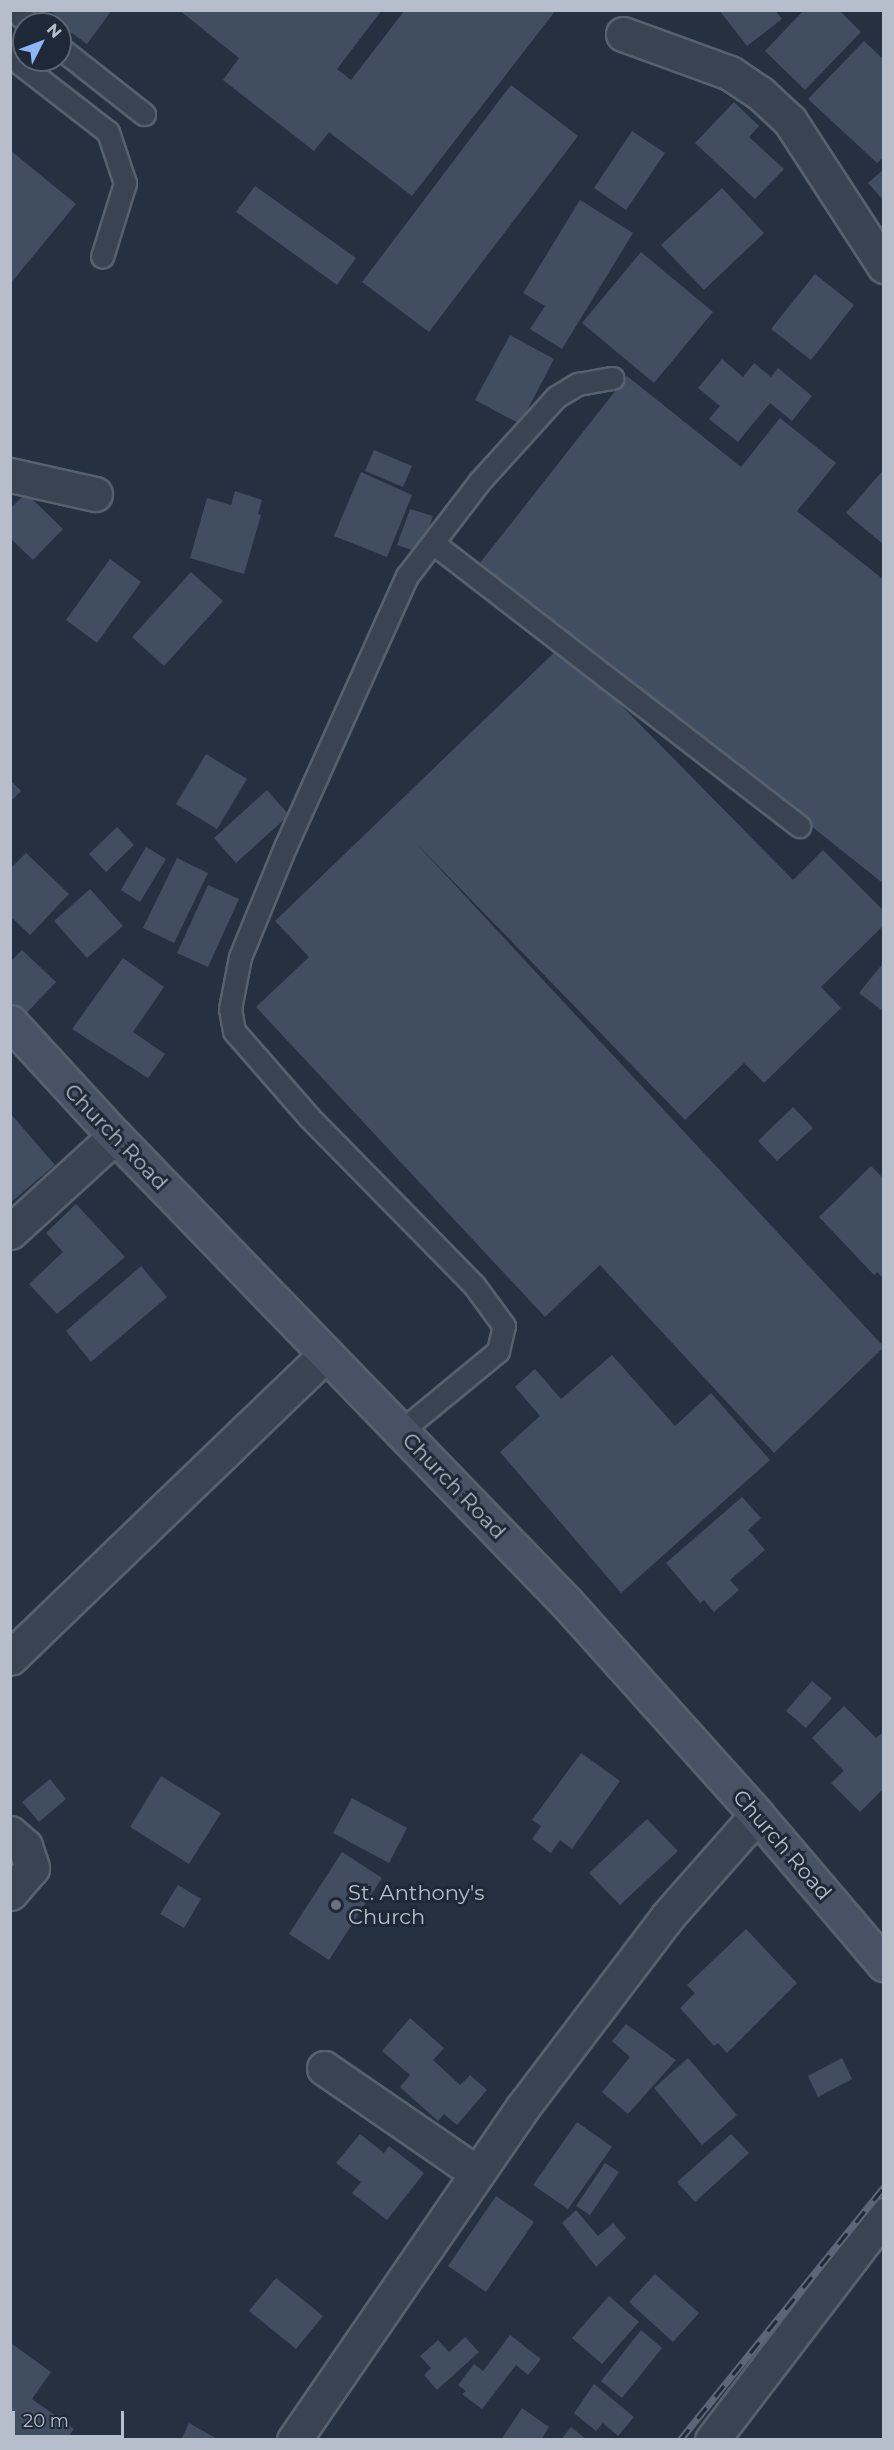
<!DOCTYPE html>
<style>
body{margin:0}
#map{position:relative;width:894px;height:2450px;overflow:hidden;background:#253141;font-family:Montserrat,sans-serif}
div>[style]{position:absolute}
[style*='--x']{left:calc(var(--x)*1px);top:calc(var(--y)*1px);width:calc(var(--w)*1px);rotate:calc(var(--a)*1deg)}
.building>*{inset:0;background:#414e61}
.roads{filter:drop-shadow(2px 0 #57616e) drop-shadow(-2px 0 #57616e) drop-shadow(0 2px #57616e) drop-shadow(0 -2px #57616e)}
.lane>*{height:21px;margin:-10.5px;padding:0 10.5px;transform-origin:10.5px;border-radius:10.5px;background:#394351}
.street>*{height:33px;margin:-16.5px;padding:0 16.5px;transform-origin:16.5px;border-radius:16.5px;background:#394351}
.secondary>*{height:33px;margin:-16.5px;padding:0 16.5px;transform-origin:16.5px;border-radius:16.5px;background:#475264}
.rail>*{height:7px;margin-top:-3.5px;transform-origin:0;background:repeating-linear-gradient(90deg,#1e2836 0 14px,#5b6778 0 28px);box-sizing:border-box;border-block:2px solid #5b6778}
.dots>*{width:16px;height:16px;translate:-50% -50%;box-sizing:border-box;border:3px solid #1e2836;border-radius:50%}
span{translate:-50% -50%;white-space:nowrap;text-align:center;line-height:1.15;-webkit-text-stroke:6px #1e2836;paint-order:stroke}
.street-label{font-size:21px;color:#b6becb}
.poi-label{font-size:21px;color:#b6becb}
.left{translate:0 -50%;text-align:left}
.frame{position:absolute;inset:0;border:12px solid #b6becb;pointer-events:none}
.north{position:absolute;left:12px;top:12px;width:60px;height:60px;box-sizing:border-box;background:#1e2836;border:2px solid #5b6472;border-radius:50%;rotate:48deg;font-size:16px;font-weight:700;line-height:24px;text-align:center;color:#b6becb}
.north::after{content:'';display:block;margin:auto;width:21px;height:27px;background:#8cb5fa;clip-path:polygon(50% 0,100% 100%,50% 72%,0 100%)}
.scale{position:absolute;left:12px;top:2411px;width:112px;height:27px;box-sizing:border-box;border:3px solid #b6becb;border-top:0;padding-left:8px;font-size:18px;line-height:21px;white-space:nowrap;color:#b6becb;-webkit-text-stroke:4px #1e2836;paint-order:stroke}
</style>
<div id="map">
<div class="building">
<i style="clip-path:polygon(49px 10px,112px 10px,87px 44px,54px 20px,57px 16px)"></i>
<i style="clip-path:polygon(179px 10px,382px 10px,337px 69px,351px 80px,405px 10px,556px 10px,412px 196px,329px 132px,314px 151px,223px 80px,239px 58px)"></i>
<i style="clip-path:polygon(719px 10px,775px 10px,782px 19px,747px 46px)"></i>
<i style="clip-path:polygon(804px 10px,839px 10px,861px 32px,805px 90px,765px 51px)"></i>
<i style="clip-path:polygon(864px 41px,884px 60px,884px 157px,877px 163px,808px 99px)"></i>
<i style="clip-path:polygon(511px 85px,578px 136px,429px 332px,362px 282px)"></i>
<i style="clip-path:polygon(734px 102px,759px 126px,749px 137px,784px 169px,755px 199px,695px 143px)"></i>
<i style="clip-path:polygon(632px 131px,665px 153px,626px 210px,594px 188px)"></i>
<i style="clip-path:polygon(10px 150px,76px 204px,10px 284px)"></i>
<i style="clip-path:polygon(884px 169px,884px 201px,868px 183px)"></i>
<i style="clip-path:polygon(255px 186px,356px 258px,337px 285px,236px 212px)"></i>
<i style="clip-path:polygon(722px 188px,764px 233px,704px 290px,661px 245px)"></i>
<i style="clip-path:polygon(580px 200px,633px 233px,562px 349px,530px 329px,545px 306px,523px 293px)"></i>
<i style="clip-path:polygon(641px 252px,713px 312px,654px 383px,582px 323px)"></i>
<i style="clip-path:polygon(815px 274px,854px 305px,811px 360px,771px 329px)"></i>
<i style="clip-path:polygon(510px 335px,554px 359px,520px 424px,475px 400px)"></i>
<i style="clip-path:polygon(722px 359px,743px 377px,754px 363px,771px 377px,778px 368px,812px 396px,792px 421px,770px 403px,738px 442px,709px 419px,720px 406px,698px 388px)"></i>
<i style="clip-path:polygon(627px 376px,741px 467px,780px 418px,836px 463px,797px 511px,884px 580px,884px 884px,480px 563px)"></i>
<i style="clip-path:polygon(374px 450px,412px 466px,403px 487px,365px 471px)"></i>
<i style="clip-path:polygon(884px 469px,884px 545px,846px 513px)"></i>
<i style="clip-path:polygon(361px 472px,412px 495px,387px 557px,334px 536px)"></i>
<i style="clip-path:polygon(235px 491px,262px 500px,258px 514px,261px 515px,244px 574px,190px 558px,207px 498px,231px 505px)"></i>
<i style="clip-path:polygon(26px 493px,63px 529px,33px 560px,10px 538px,10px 509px)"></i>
<i style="clip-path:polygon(410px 509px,433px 516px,420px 553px,397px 545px)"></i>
<i style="clip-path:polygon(110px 559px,141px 582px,97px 643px,66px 620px)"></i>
<i style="clip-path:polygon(191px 572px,223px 601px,164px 666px,132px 637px)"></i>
<i style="clip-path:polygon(562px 645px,793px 880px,823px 850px,884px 911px,884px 925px,821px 987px,841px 1008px,764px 1083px,744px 1063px,685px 1120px,414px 841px,884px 1347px,774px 1453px,600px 1265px,545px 1317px,256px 1007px,309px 957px,275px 921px)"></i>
<i style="clip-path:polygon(206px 754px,247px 779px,217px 829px,176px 804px)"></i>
<i style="clip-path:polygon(10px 780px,21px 791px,10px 802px)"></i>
<i style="clip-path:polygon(267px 790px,289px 815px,236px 863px,214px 838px)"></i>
<i style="clip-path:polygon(117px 827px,134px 845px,106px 872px,89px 854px)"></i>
<i style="clip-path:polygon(146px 847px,166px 859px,140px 902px,121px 890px)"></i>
<i style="clip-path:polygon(26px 853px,69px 894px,30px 935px,10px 916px,10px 869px)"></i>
<i style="clip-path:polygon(177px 858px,208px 873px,174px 943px,143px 928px)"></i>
<i style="clip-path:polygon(208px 885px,239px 899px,208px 967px,177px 953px)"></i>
<i style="clip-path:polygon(90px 889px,123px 926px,87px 958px,54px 921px)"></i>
<i style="clip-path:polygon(22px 950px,56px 982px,19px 1021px,10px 1013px,10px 962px)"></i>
<i style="clip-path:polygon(123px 958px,164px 987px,133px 1032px,165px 1054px,148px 1078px,72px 1029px)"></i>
<i style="clip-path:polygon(884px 962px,884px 1012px,859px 993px)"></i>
<i style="clip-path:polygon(793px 1107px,813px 1128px,777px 1161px,758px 1141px)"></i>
<i style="clip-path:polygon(10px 1113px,55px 1165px,10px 1203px)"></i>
<i style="clip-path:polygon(871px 1166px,884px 1179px,884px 1279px,877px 1272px,874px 1275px,819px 1217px)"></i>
<i style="clip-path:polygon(76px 1204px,125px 1257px,57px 1314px,29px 1284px,63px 1252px,46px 1233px)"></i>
<i style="clip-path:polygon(141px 1266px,167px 1297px,91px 1362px,66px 1331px)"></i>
<i style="clip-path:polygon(612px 1355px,675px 1426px,711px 1393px,770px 1460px,621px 1593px,500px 1452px,540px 1416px,515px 1387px,535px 1369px,561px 1399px)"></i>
<i style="clip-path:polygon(742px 1497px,761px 1518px,748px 1530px,765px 1550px,730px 1580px,739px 1590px,714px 1612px,704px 1600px,700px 1603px,666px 1563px)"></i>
<i style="clip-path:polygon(812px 1681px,832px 1698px,806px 1728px,786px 1711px)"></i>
<i style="clip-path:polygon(844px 1706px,876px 1738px,884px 1731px,884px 1788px,860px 1812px,831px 1783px,844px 1771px,812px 1738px)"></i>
<i style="clip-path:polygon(581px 1753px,620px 1781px,572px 1849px,560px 1840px,551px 1853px,532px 1839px,541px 1826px,532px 1820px)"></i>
<i style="clip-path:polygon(161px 1776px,221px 1813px,189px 1864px,130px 1827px)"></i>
<i style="clip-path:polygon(50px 1779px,66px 1799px,39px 1822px,22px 1802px)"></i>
<i style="clip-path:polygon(352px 1798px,407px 1828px,389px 1863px,333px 1833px)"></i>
<i style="clip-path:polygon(647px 1819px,678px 1851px,620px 1905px,589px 1873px)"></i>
<i style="clip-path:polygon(342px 1852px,382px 1878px,329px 1960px,289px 1934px)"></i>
<i style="clip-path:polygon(178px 1885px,201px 1899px,184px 1928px,160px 1914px)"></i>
<i style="clip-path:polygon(746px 1929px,797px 1983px,727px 2053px,718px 2043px,714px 2046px,680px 2008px,695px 1993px,687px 1985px)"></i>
<i style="clip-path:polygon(410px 2018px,444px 2048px,433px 2060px,460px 2085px,470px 2075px,487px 2090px,457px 2125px,444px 2114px,438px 2121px,400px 2087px,410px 2075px,382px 2051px)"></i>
<i style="clip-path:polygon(626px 2024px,676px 2060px,628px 2114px,602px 2092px,630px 2057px,612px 2041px)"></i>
<i style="clip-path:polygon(688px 2058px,737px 2115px,702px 2145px,654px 2088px)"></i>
<i style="clip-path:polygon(842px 2058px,852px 2079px,818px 2097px,808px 2076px)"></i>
<i style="clip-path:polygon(577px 2122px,612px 2147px,568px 2209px,533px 2185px)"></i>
<i style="clip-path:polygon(360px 2134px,384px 2153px,389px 2146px,424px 2173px,387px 2220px,352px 2193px,361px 2182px,336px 2163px)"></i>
<i style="clip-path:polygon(731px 2134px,749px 2153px,695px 2202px,677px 2182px)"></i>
<i style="clip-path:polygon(605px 2163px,619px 2172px,590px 2215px,576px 2206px)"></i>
<i style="clip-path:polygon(496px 2196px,534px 2222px,486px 2292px,448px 2266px)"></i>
<i style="clip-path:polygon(576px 2210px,598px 2236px,613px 2223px,626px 2238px,596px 2267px,562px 2223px)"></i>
<i style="clip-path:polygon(655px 2274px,699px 2313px,673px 2342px,629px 2302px)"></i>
<i style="clip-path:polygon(276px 2278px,323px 2316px,296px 2349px,249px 2311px)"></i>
<i style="clip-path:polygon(609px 2296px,639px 2322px,602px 2364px,572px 2338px)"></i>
<i style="clip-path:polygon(641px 2330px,662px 2348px,622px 2398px,601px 2381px)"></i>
<i style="clip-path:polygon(510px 2335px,541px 2359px,528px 2375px,516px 2365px,482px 2409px,462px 2394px,466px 2391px,458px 2385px,474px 2364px,483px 2371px)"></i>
<i style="clip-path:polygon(465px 2337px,479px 2352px,437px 2390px,424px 2375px,431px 2368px,420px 2356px,438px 2340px,449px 2352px)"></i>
<i style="clip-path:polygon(12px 2344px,51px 2372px,32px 2399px,74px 2429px,66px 2440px,10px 2440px)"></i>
<i style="clip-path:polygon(594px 2384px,634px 2417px,618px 2436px,603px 2423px,596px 2431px,574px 2413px)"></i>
<i style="clip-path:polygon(522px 2408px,549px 2427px,541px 2440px,501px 2440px)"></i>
<i style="clip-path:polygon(189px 2423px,219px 2440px,181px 2440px)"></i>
<i style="clip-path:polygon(571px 2427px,587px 2440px,561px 2440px)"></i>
</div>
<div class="roads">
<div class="lane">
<i style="--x:13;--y:10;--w:22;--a:39"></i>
<i style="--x:60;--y:48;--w:107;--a:38.2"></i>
<i style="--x:10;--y:56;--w:124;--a:37.8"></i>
<i style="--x:108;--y:132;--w:54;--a:71.6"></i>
<i style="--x:125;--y:183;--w:77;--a:107.3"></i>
<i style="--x:433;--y:543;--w:463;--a:37.7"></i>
<i style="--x:401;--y:1431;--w:126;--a:-39.5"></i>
<i style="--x:498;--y:1351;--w:26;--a:-77"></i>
<i style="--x:504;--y:1326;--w:51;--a:-126.2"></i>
<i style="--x:474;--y:1285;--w:235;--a:-134.5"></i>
<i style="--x:309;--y:1117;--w:114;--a:-131.1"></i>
<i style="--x:234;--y:1031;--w:22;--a:-100"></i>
<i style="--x:230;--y:1009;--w:53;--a:-79.1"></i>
<i style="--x:240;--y:957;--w:121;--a:-67.7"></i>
<i style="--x:286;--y:845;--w:295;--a:-65.8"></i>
<i style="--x:407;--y:576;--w:118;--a:-52.5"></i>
<i style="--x:479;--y:482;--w:115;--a:-47.8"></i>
<i style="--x:556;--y:397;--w:26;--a:-31"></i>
<i style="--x:578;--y:384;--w:35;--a:-10"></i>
</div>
<div class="street">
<i style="--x:623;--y:34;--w:114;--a:20"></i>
<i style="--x:730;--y:73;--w:36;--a:34"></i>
<i style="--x:760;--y:93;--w:41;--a:43"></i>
<i style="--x:790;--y:121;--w:173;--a:57"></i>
<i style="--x:10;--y:475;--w:87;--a:12.6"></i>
<i style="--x:10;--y:1232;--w:142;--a:-42.4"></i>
<i style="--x:10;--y:1658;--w:438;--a:-43.9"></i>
<i style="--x:10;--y:1833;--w:20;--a:41"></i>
<i style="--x:25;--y:1846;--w:23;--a:72"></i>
<i style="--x:32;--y:1868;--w:33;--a:131"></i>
<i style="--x:324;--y:2068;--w:186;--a:34.5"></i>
<i style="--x:294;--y:2440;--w:404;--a:-55.5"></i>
<i style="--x:523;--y:2107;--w:238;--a:-52.8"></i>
<i style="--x:667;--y:1917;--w:136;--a:-48.6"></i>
<i style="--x:712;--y:2440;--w:283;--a:-52.6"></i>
</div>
<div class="secondary">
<i style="--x:10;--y:1022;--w:155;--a:47.4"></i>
<i style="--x:115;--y:1136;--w:650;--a:45.94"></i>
<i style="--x:567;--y:1603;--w:285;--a:48.1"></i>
<i style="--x:757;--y:1815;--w:196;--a:49.6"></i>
</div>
</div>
<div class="rail">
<i style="--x:680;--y:2440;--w:325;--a:-51.1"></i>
</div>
<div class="dots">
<i style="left:336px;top:1905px;background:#6b7280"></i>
</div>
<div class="street-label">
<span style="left:116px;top:1137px;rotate:46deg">Church Road</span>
<span style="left:454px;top:1486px;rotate:46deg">Church Road</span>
<span style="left:782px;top:1845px;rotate:49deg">Church Road</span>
</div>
<div class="poi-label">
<span class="left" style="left:348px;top:1905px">St. Anthony's<br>Church</span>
</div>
<div class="frame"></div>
<div class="north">N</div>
<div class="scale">20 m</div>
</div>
